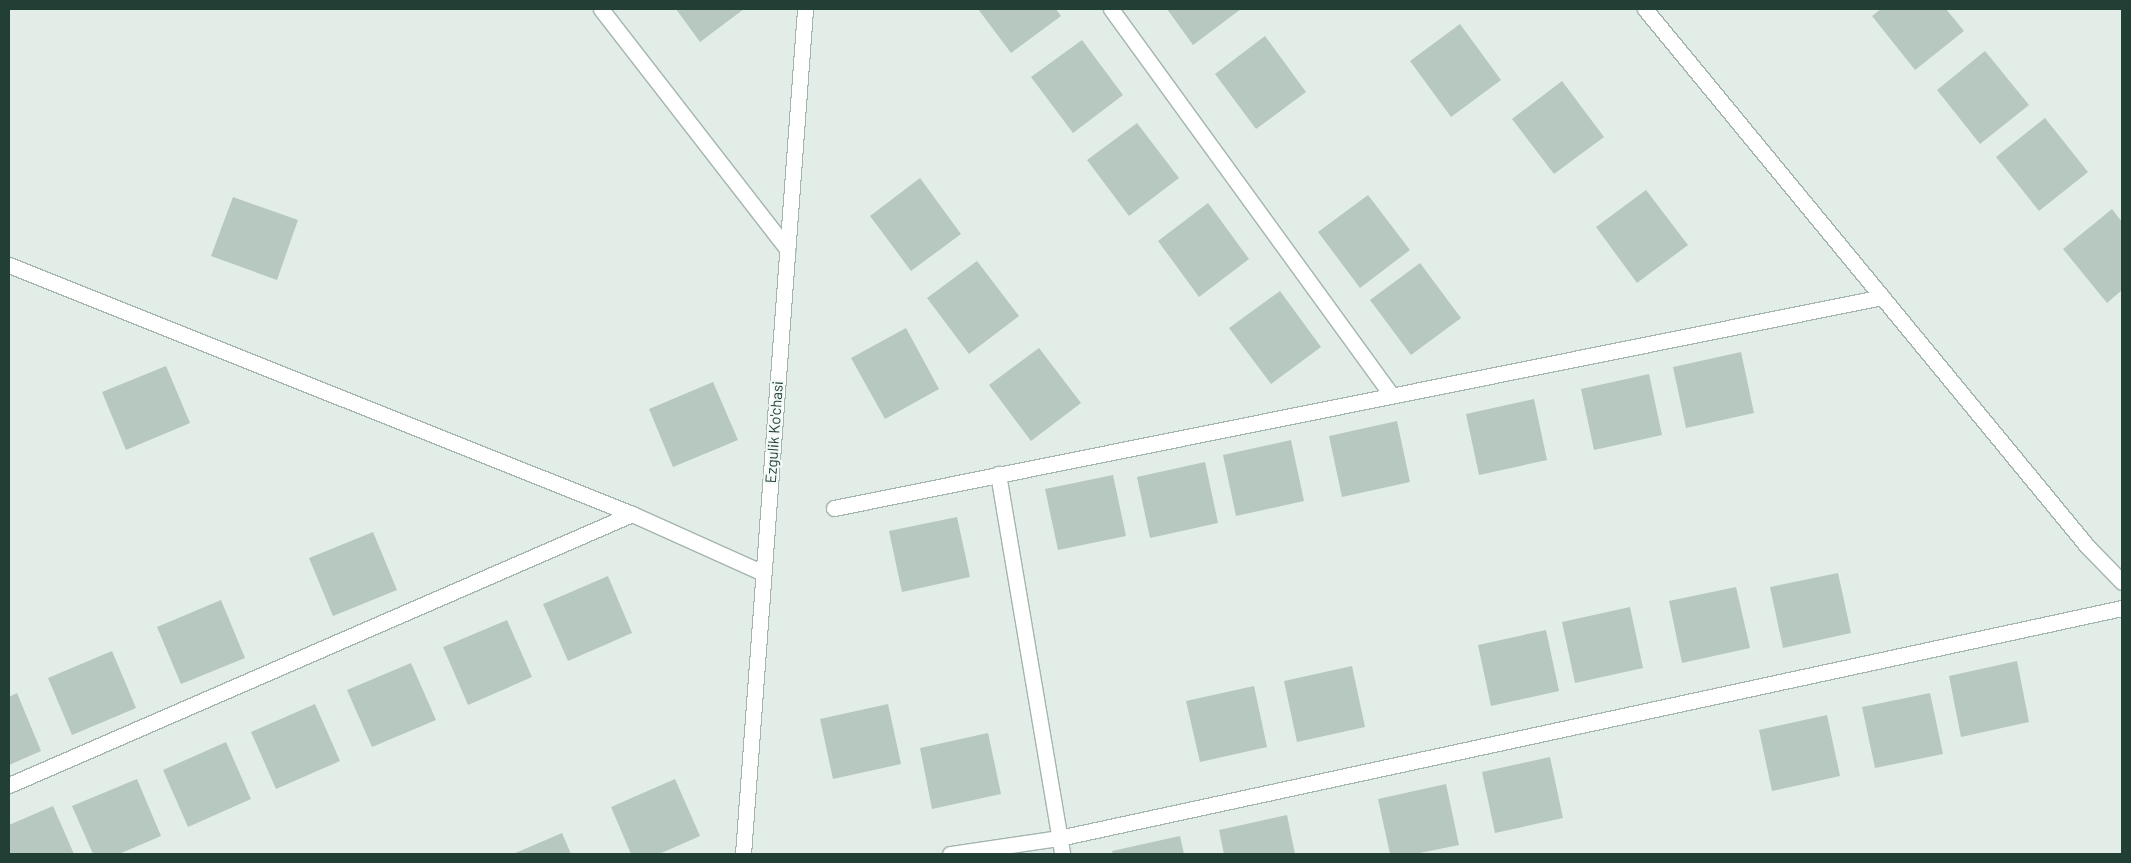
<!DOCTYPE html>
<style>
body{margin:0}
#map{position:relative;width:2131px;height:863px;overflow:hidden;background:#e2ede7;font-family:Barlow,sans-serif}
div>[style]{position:absolute}
[style*='--x']{left:calc(var(--x)*1px);top:calc(var(--y)*1px);width:calc(var(--w)*1px);rotate:calc(var(--a)*1deg)}
.building>*{inset:0;background:#b7c8c0}
.roads{filter:drop-shadow(1px 0 #a4b5ae) drop-shadow(-1px 0 #a4b5ae) drop-shadow(0 1px #a4b5ae) drop-shadow(0 -1px #a4b5ae)}
.minor>*{height:15px;margin:-7.5px;padding:0 7.5px;transform-origin:7.5px;border-radius:7.5px;background:#fff}
span{translate:-50% -50%;white-space:nowrap;text-align:center;line-height:1.15;-webkit-text-stroke:4.5px #f3f9f6;paint-order:stroke}
.street-label{font-size:15px;color:#213f34}
.frame{position:absolute;inset:0;border:10px solid #213f34;pointer-events:none}
</style>
<div id="map">
<div class="building">
<i style="clip-path:polygon(676px 9px,744px 9px,700px 42px)"></i>
<i style="clip-path:polygon(978px 9px,1056px 9px,1061px 16px,1011px 53px)"></i>
<i style="clip-path:polygon(1167px 9px,1241px 9px,1193px 45px)"></i>
<i style="clip-path:polygon(1881px 9px,1946px 9px,1964px 31px,1915px 70px,1872px 16px)"></i>
<i style="clip-path:polygon(1460px 24px,1501px 80px,1451px 117px,1410px 61px)"></i>
<i style="clip-path:polygon(1265px 36px,1306px 92px,1256px 129px,1215px 74px)"></i>
<i style="clip-path:polygon(1082px 40px,1123px 95px,1073px 133px,1031px 77px)"></i>
<i style="clip-path:polygon(1985px 51px,2029px 105px,1980px 144px,1937px 90px)"></i>
<i style="clip-path:polygon(1562px 81px,1604px 137px,1554px 174px,1512px 119px)"></i>
<i style="clip-path:polygon(2045px 118px,2088px 172px,2039px 211px,1996px 157px)"></i>
<i style="clip-path:polygon(1137px 123px,1179px 178px,1129px 216px,1087px 160px)"></i>
<i style="clip-path:polygon(920px 178px,961px 234px,911px 271px,870px 216px)"></i>
<i style="clip-path:polygon(1646px 190px,1688px 245px,1637px 283px,1596px 227px)"></i>
<i style="clip-path:polygon(1368px 195px,1410px 250px,1360px 288px,1318px 232px)"></i>
<i style="clip-path:polygon(233px 197px,298px 220px,277px 280px,211px 256px)"></i>
<i style="clip-path:polygon(1208px 203px,1249px 259px,1199px 297px,1158px 241px)"></i>
<i style="clip-path:polygon(2112px 209px,2122px 222px,2122px 290px,2107px 303px,2063px 249px)"></i>
<i style="clip-path:polygon(977px 261px,1019px 316px,969px 354px,927px 298px)"></i>
<i style="clip-path:polygon(1420px 263px,1461px 318px,1411px 355px,1370px 300px)"></i>
<i style="clip-path:polygon(1280px 291px,1321px 347px,1271px 384px,1229px 328px)"></i>
<i style="clip-path:polygon(906px 328px,939px 389px,885px 419px,851px 358px)"></i>
<i style="clip-path:polygon(1039px 348px,1081px 403px,1031px 441px,989px 385px)"></i>
<i style="clip-path:polygon(1741px 352px,1754px 413px,1686px 428px,1673px 367px)"></i>
<i style="clip-path:polygon(166px 366px,190px 423px,126px 450px,102px 392px)"></i>
<i style="clip-path:polygon(1649px 374px,1662px 435px,1594px 450px,1581px 389px)"></i>
<i style="clip-path:polygon(713px 382px,738px 440px,673px 467px,649px 409px)"></i>
<i style="clip-path:polygon(1534px 399px,1547px 460px,1479px 475px,1466px 414px)"></i>
<i style="clip-path:polygon(1397px 421px,1410px 482px,1342px 497px,1329px 436px)"></i>
<i style="clip-path:polygon(1291px 440px,1304px 501px,1236px 516px,1223px 455px)"></i>
<i style="clip-path:polygon(1205px 462px,1218px 523px,1150px 538px,1137px 477px)"></i>
<i style="clip-path:polygon(1113px 475px,1126px 536px,1058px 550px,1045px 489px)"></i>
<i style="clip-path:polygon(957px 517px,970px 577px,902px 592px,889px 531px)"></i>
<i style="clip-path:polygon(373px 532px,397px 590px,333px 616px,309px 558px)"></i>
<i style="clip-path:polygon(1838px 573px,1851px 633px,1783px 648px,1770px 587px)"></i>
<i style="clip-path:polygon(608px 576px,632px 633px,568px 661px,543px 604px)"></i>
<i style="clip-path:polygon(1736px 587px,1750px 648px,1682px 663px,1669px 601px)"></i>
<i style="clip-path:polygon(221px 600px,245px 658px,181px 684px,157px 627px)"></i>
<i style="clip-path:polygon(1630px 607px,1643px 668px,1575px 683px,1562px 622px)"></i>
<i style="clip-path:polygon(507px 620px,532px 677px,468px 705px,443px 647px)"></i>
<i style="clip-path:polygon(1546px 630px,1559px 691px,1491px 706px,1478px 645px)"></i>
<i style="clip-path:polygon(112px 651px,136px 708px,72px 735px,48px 678px)"></i>
<i style="clip-path:polygon(2017px 661px,2029px 722px,1961px 737px,1949px 676px)"></i>
<i style="clip-path:polygon(411px 663px,436px 720px,372px 747px,347px 690px)"></i>
<i style="clip-path:polygon(1352px 666px,1365px 727px,1297px 742px,1284px 681px)"></i>
<i style="clip-path:polygon(1254px 686px,1267px 747px,1200px 762px,1186px 701px)"></i>
<i style="clip-path:polygon(17px 693px,41px 751px,9px 765px,9px 697px)"></i>
<i style="clip-path:polygon(1930px 693px,1943px 754px,1875px 768px,1862px 707px)"></i>
<i style="clip-path:polygon(315px 704px,340px 761px,276px 789px,251px 732px)"></i>
<i style="clip-path:polygon(888px 704px,901px 764px,833px 779px,820px 719px)"></i>
<i style="clip-path:polygon(1827px 715px,1840px 776px,1772px 791px,1759px 730px)"></i>
<i style="clip-path:polygon(988px 733px,1001px 794px,932px 809px,920px 748px)"></i>
<i style="clip-path:polygon(226px 742px,251px 799px,188px 827px,163px 770px)"></i>
<i style="clip-path:polygon(1550px 757px,1563px 818px,1495px 833px,1482px 772px)"></i>
<i style="clip-path:polygon(137px 779px,161px 836px,119px 854px,93px 854px,72px 806px)"></i>
<i style="clip-path:polygon(675px 779px,700px 836px,659px 854px,631px 854px,611px 807px)"></i>
<i style="clip-path:polygon(1446px 784px,1459px 845px,1415px 854px,1390px 854px,1378px 799px)"></i>
<i style="clip-path:polygon(53px 806px,74px 854px,9px 854px,9px 825px)"></i>
<i style="clip-path:polygon(1287px 815px,1295px 854px,1224px 854px,1219px 830px)"></i>
<i style="clip-path:polygon(562px 833px,571px 854px,513px 854px)"></i>
<i style="clip-path:polygon(1180px 836px,1184px 854px,1113px 854px,1112px 851px)"></i>
</div>
<div class="roads">
<div class="minor">
<i style="--x:601;--y:9;--w:304;--a:52.2"></i>
<i style="--x:1111;--y:9;--w:476;--a:54"></i>
<i style="--x:1645;--y:9;--w:696;--a:50.54"></i>
<i style="--x:2087;--y:546;--w:50;--a:45.8"></i>
<i style="--x:9;--y:265;--w:671;--a:21.79"></i>
<i style="--x:632;--y:514;--w:144;--a:24.2"></i>
<i style="--x:998;--y:474;--w:385;--a:80.4"></i>
<i style="--x:834;--y:508;--w:1069;--a:-11.38"></i>
<i style="--x:9;--y:785;--w:679;--a:-23.51"></i>
<i style="--x:743;--y:854;--w:847;--a:-85.8"></i>
<i style="--x:950;--y:854;--w:110;--a:-8.4"></i>
<i style="--x:1059;--y:838;--w:1088;--a:-12.21"></i>
</div>
</div>
<div class="street-label">
<span style="left:774px;top:432px;rotate:-86deg">Ezgulik Ko'chasi</span>
</div>
<div class="frame"></div>
</div>
